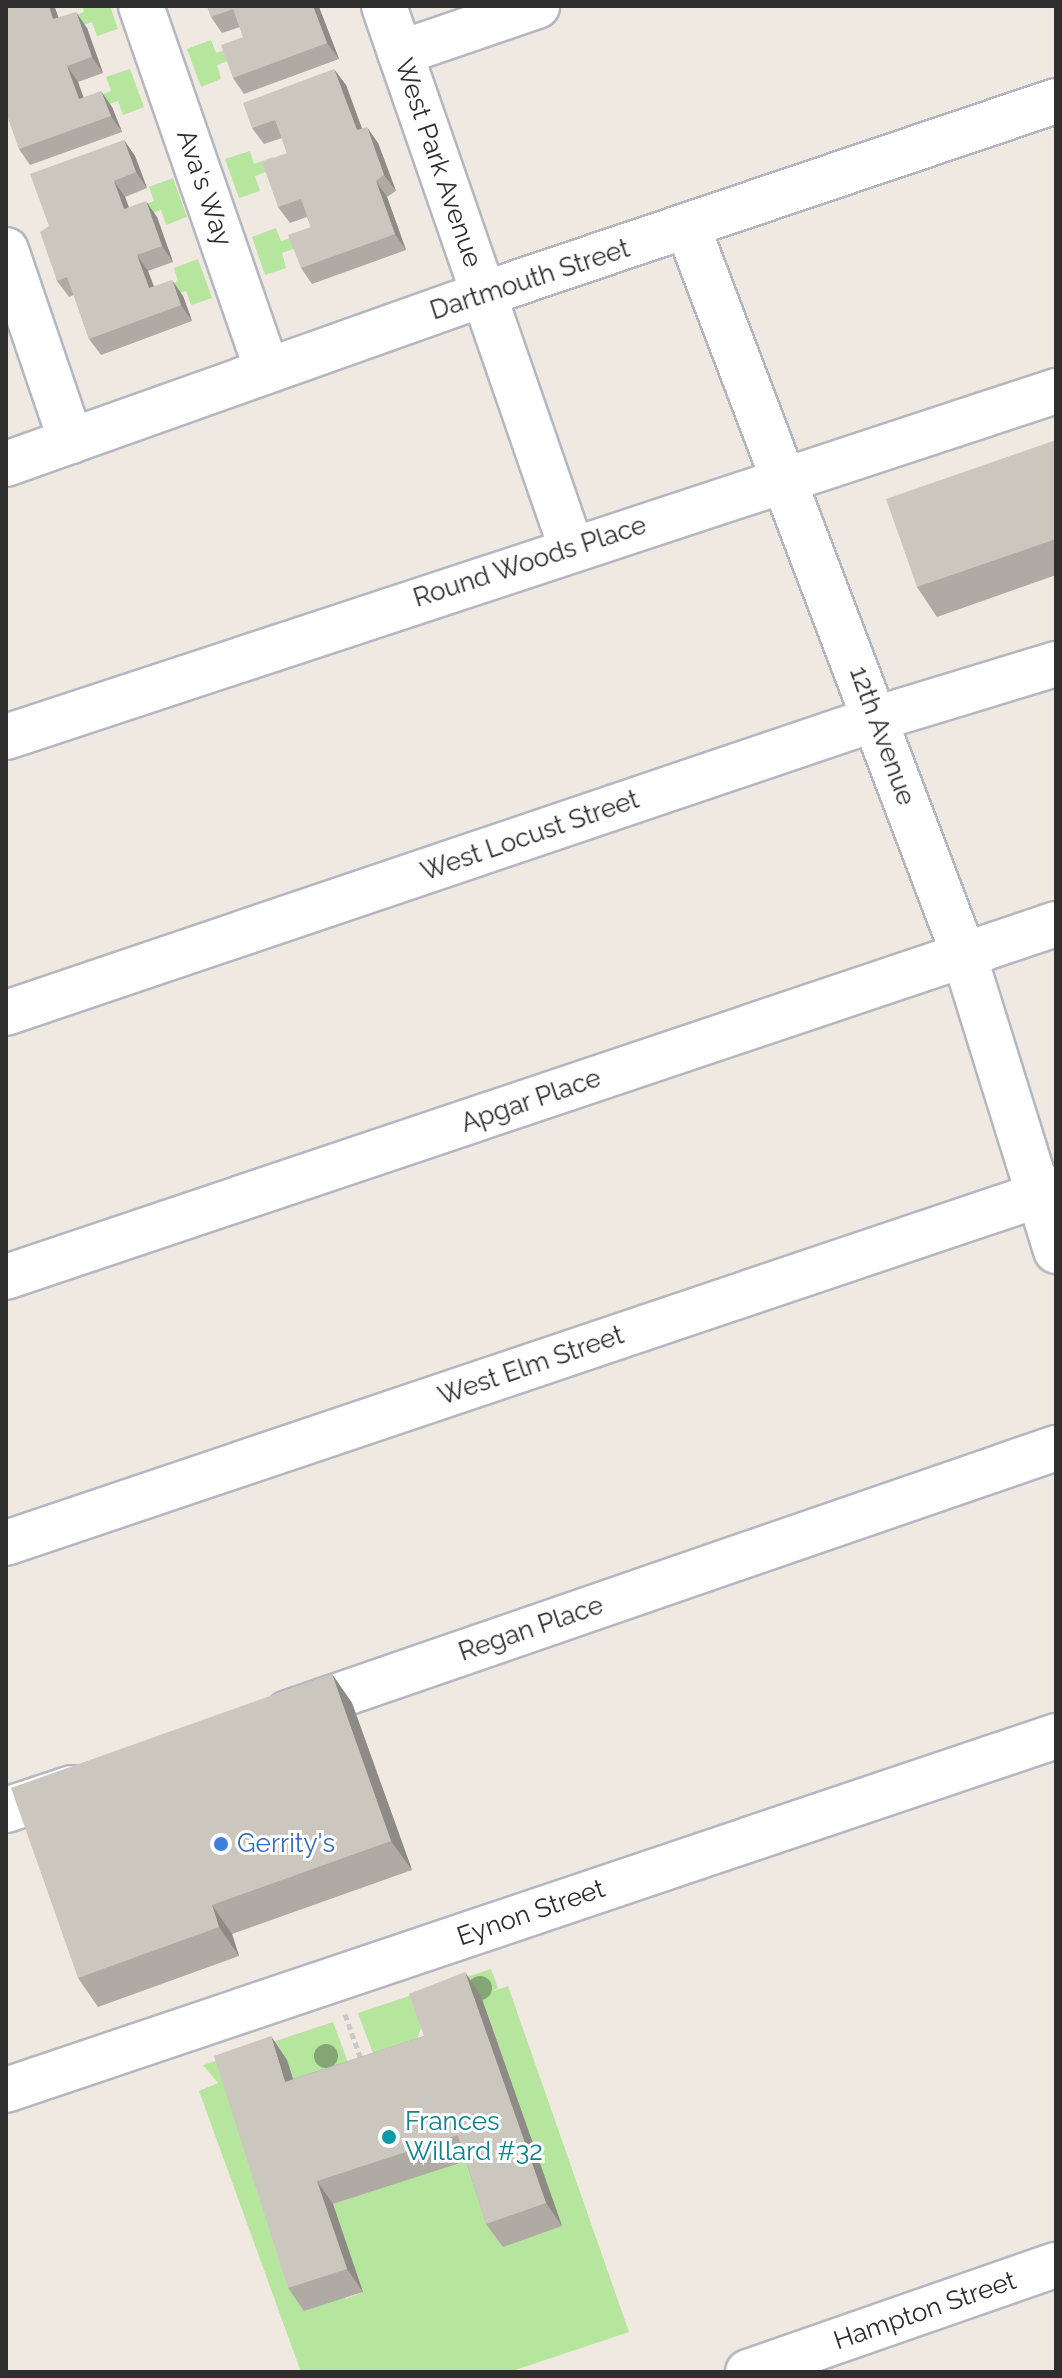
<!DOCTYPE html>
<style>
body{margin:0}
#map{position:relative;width:1062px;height:2378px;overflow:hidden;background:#efe9e1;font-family:Raleway,sans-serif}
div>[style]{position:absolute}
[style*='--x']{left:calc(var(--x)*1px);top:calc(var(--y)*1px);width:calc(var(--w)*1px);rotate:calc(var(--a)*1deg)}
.green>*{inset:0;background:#b6e59e}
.path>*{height:5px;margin-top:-2.5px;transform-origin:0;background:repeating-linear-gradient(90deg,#c9c9c9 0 6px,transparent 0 10px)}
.roads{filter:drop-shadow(2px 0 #b4b7c1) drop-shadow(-2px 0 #b4b7c1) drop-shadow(0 2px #b4b7c1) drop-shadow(0 -2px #b4b7c1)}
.minor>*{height:44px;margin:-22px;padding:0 22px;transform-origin:22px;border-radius:22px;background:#fff}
.trees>*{width:24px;height:24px;margin:-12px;border-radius:50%;background:#84a574}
.wall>*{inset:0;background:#afaba4}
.shaded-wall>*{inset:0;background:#8e8b86}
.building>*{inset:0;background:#cbc7bf}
.dots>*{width:22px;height:22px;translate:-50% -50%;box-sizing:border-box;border:4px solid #fff;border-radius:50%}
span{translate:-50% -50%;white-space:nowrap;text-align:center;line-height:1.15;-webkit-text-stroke:6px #fff;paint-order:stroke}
.street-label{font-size:26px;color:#2e2e2e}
.shop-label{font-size:26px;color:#366cbe}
.left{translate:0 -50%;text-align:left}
.culture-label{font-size:26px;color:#0d838f}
.frame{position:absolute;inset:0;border:8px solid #2e2e2e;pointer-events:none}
</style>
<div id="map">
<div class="green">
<i style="clip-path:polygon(83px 6px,110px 6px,118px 29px,97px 36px,92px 22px,69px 30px,66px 19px,84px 12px)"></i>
<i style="clip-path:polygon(211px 40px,216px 53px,235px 47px,239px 57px,217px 65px,221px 79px,201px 87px,187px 49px)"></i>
<i style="clip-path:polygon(130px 69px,144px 107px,123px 115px,118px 101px,96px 109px,92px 98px,111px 91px,106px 77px)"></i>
<i style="clip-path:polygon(250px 151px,254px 164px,273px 157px,277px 168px,255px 176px,260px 191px,239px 198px,225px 159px)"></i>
<i style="clip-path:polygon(173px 178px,187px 217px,166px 225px,161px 210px,138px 218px,134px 208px,154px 201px,149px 187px)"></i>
<i style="clip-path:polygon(276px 228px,281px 241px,300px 235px,304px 245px,282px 253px,286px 268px,265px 275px,252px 237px)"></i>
<i style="clip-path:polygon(198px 259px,212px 298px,191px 305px,186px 291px,163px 299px,160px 289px,178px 281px,174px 268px)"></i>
<i style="clip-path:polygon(491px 1969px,498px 1988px,491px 1992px,508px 1986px,629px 2332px,509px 2372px,301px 2372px,199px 2091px,218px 2083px,203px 2065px,333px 2022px,356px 2084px,301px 2105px,346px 2299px,363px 2292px,333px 2204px,474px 2158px,503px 2246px,561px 2225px,481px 1995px,425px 2017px,414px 2048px,381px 2075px,358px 2013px)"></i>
</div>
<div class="path">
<i style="--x:345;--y:2014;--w:51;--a:70.5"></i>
</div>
<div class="roads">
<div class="minor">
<i style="--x:141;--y:6;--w:385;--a:70.9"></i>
<i style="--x:384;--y:6;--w:572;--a:70.93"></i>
<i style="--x:400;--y:53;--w:145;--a:-18.9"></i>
<i style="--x:688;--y:228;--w:778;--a:69.21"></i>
<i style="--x:964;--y:955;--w:310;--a:72.7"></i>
<i style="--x:6;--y:250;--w:202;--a:71.2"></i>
<i style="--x:6;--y:464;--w:507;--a:-19.58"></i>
<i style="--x:484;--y:294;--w:604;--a:-18.65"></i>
<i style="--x:6;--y:737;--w:1106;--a:-18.24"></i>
<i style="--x:6;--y:1013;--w:917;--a:-18.69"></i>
<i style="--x:875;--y:719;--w:189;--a:-16.9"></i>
<i style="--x:6;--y:1277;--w:1108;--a:-18.58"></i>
<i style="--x:6;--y:1543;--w:1108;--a:-18.63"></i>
<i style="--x:288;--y:1713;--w:812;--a:-19.04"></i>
<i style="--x:6;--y:1810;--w:70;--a:-18.4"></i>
<i style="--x:6;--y:2090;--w:1108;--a:-18.63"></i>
<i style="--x:748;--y:2372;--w:326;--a:-19.2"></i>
</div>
</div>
<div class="trees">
<i style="left:480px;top:1988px"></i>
<i style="left:326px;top:2056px"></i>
</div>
<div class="wall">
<i style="clip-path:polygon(6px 6px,60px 6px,55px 8px,58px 18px,87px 28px,103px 73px,78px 82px,83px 97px,112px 107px,122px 132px,30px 165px,19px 149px)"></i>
<i style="clip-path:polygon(207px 6px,320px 6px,319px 7px,339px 59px,244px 94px,233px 78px,243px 37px,240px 27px,222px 33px,211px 17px)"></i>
<i style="clip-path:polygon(346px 85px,362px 128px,378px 143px,396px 191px,387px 197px,406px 250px,312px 284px,301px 268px,311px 227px,307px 217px,290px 223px,278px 207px,287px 153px,282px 138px,264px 144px,252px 128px)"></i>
<i style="clip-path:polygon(124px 140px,135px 156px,147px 188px,125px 197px,129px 207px,157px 217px,173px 262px,148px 271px,154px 286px,183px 296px,192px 321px,101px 355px,89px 339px,74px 295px,69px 297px,57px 281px,49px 226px)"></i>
<i style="clip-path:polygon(1056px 440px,1056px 575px,937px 617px,917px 587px)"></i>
<i style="clip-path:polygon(332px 1674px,352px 1703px,412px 1870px,232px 1934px,239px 1956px,98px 2007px,78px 1978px)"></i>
<i style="clip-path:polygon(481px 1996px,562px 2226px,503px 2247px,486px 2224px,466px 2161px,333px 2204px,363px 2292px,304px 2311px,288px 2288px,287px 2060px,293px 2079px,424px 2036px)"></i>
</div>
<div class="shaded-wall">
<i style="clip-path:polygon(49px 6px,53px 6px,55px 8px,65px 35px,53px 19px)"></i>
<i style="clip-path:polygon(313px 6px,319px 7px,339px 59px,327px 43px)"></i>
<i style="clip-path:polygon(76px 12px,87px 28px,103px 73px,92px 57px)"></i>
<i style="clip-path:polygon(67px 66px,78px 82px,90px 115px,79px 99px)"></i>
<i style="clip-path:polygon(334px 69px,346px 85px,368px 146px,357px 130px)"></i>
<i style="clip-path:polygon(101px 91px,112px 107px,122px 132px,111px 116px)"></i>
<i style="clip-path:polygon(367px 127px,378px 143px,396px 191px,384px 175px)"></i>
<i style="clip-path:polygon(124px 140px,135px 156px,147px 188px,136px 172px)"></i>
<i style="clip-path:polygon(114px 181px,125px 197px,135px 225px,124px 209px)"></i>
<i style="clip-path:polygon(376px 181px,387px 197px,406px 250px,395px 234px)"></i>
<i style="clip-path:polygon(146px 201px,157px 217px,173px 262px,162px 246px)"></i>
<i style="clip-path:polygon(137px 255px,148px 271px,160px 304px,149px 288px)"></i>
<i style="clip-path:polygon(172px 280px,183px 296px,192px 321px,181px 305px)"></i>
<i style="clip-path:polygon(332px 1674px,352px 1703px,412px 1870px,391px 1841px)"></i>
<i style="clip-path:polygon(212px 1905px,232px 1934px,239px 1956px,219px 1927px)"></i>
<i style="clip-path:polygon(465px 1972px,481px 1996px,562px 2226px,546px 2203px)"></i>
<i style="clip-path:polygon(271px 2036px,287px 2060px,301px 2105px,285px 2082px)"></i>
<i style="clip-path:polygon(317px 2181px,333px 2204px,363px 2292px,347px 2269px)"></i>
</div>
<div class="building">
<i style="clip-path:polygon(6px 6px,49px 6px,53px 19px,76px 12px,92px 57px,67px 66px,79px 99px,101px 91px,111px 116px,19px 149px,6px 113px)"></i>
<i style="clip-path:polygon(207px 6px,313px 6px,327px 43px,233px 78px,221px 45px,243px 37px,233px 9px,211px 17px)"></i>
<i style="clip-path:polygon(334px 69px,357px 130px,367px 127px,384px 175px,376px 181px,395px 234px,301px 268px,288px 235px,311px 227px,301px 199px,278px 207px,262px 162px,287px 153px,275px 120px,252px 128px,243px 103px)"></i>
<i style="clip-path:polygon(124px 140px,136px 172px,114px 181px,124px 209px,146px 201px,162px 246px,137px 255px,149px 288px,172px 280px,181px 305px,89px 339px,67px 277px,57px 281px,40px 232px,49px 226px,30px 174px)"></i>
<i style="clip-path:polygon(1056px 440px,1056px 539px,917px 587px,886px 499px)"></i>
<i style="clip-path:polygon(332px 1674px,391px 1841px,212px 1905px,219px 1927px,78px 1978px,11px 1788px)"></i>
<i style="clip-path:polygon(465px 1972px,546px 2203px,486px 2224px,458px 2135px,317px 2181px,347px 2269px,288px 2288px,214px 2056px,271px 2036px,285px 2082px,424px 2036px,409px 1994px)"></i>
</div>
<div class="dots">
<i style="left:221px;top:1844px;background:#3f7fe0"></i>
<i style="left:389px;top:2137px;background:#0f9aa8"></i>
</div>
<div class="street-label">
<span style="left:438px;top:163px;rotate:71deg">West Park Avenue</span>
<span style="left:204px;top:188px;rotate:71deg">Ava's Way</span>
<span style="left:530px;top:280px;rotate:-18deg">Dartmouth Street</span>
<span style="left:530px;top:562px;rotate:-18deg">Round Woods Place</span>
<span style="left:882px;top:736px;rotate:70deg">12th Avenue</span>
<span style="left:530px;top:836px;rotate:-19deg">West Locust Street</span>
<span style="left:531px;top:1101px;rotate:-19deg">Apgar Place</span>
<span style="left:531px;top:1366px;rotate:-19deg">West Elm Street</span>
<span style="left:531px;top:1629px;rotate:-19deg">Regan Place</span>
<span style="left:531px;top:1913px;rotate:-19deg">Eynon Street</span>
<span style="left:925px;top:2311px;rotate:-19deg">Hampton Street</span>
</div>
<div class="shop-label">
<span class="left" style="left:237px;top:1844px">Gerrity's</span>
</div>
<div class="culture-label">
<span class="left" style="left:405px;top:2137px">Frances<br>Willard #32</span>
</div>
<div class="frame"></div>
</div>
